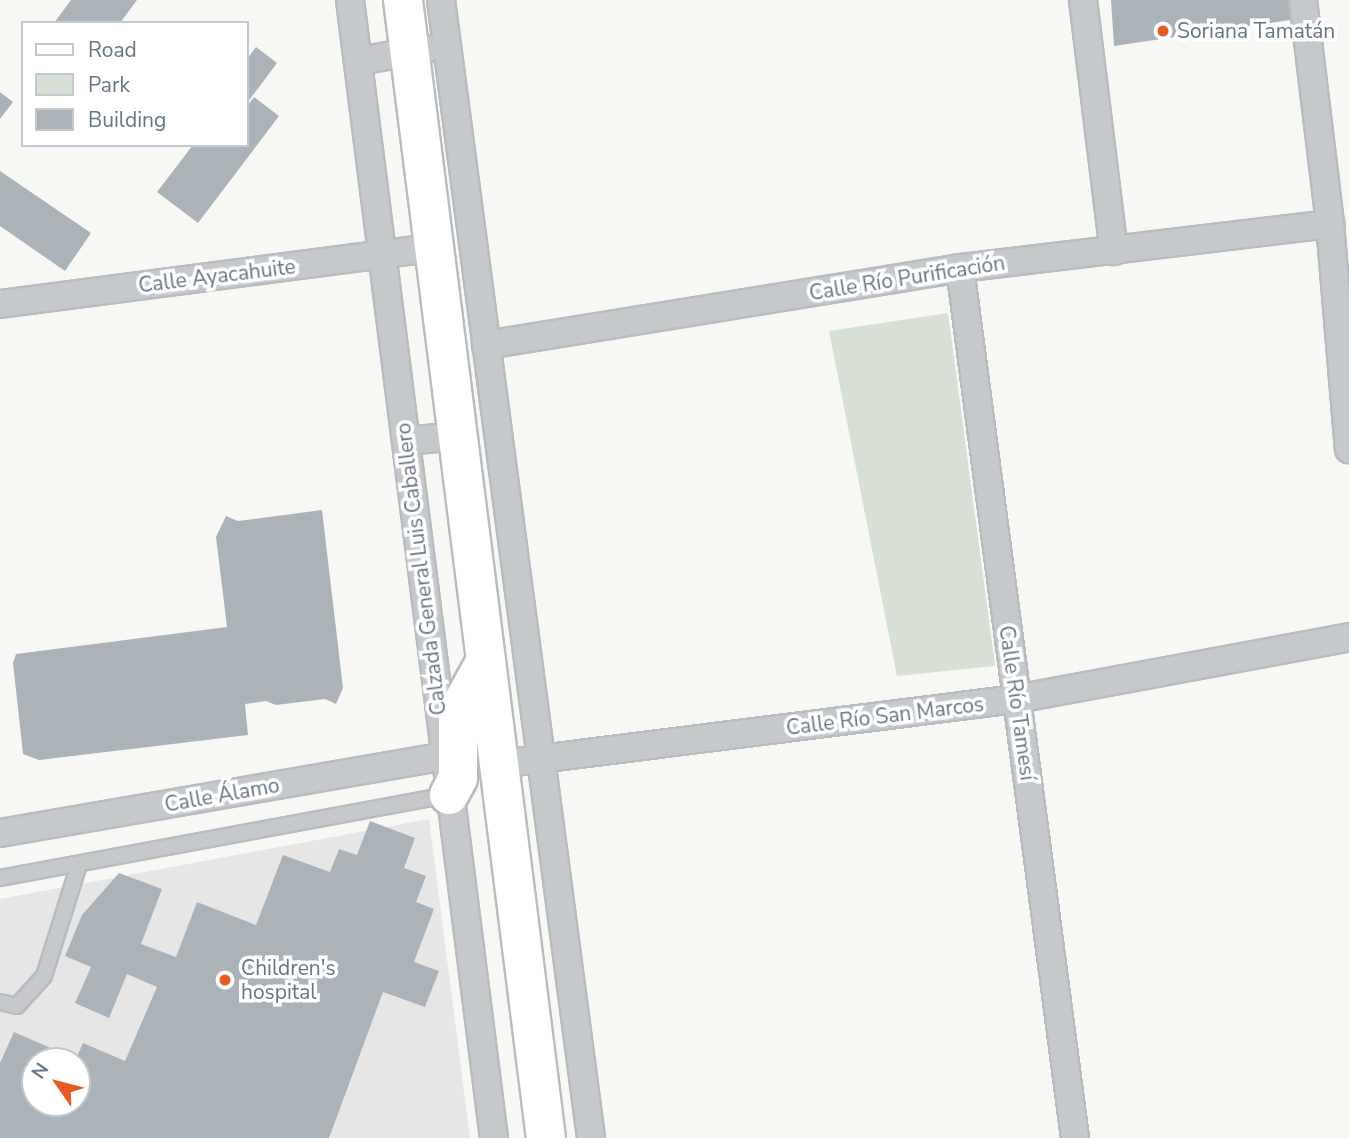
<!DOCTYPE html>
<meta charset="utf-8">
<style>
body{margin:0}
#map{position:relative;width:1349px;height:1138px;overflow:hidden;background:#f7f7f4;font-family:"Nunito Sans",sans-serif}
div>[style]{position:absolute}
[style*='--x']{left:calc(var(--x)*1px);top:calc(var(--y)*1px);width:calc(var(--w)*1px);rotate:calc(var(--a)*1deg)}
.built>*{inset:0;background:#e5e6e5}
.green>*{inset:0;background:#d8dfd5}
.building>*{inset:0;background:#abb3b9}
.roads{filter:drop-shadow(2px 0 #b8bcc0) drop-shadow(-2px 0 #b8bcc0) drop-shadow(0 2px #b8bcc0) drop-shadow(0 -2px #b8bcc0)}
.lane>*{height:14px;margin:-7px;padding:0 7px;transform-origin:7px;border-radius:7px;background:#c5c9cc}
.street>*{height:26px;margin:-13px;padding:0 13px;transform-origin:13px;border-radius:13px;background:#c5c9cc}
.primary>*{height:38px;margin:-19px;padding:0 19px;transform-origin:19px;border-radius:19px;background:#fff}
.dots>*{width:19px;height:19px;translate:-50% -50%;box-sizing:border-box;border:4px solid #fff;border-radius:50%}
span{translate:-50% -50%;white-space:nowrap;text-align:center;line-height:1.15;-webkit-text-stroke:7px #fff;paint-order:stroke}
.poi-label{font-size:21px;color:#657686}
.left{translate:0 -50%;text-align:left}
.street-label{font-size:21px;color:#657686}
.legend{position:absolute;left:21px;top:21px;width:228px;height:126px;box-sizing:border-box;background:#fff;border:2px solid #c1c8cf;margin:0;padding:9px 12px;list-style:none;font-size:21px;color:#657686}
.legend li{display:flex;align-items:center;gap:14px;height:35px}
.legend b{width:35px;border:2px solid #c1c8cf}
.north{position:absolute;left:21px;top:1047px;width:70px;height:70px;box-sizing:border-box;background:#fff;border:2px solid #c1c8cf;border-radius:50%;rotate:305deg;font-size:19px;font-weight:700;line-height:28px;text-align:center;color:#657686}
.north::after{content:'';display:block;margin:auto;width:24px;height:32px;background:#e95a23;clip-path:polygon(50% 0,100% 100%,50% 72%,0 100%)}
</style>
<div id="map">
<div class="built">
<i style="clip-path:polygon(evenodd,429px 819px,470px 1138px,0 1138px,0 899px,429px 819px,35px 1061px,77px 1061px,77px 1103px,35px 1103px,35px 1061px)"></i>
</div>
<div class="green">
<i style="clip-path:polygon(948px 313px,995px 666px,897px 676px,829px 331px)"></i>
</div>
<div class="building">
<i style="clip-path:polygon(71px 0,137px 0,120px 23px,54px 23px)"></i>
<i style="clip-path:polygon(1111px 0,1307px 0,1311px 17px,1114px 46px)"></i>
<i style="clip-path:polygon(256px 47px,277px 63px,247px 103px,247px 59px)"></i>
<i style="clip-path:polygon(0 92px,13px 102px,0 119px)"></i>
<i style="clip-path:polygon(254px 97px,279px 116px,198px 223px,157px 192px,193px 145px,247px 145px,247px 106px)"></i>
<i style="clip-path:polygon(0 171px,91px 233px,65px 271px,0 226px)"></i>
<i style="clip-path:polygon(322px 510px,343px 688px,336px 704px,325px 699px,276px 705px,266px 701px,245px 704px,248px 735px,39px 760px,23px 754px,13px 663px,16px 654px,227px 627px,216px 537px,226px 516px,238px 521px)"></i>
<i style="clip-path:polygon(evenodd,370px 821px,415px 838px,404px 868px,426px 876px,416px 902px,434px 909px,414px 962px,439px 971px,425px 1007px,383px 992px,329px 1138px,0 1138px,0 1063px,14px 1032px,76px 1059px,83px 1043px,125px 1061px,157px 987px,127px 974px,109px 1018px,75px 1003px,91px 967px,65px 956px,82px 915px,119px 873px,162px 889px,141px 944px,176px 957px,197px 902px,256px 925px,283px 855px,330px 872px,339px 849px,357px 855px,370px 821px,35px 1061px,77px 1061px,77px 1103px,35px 1103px,35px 1061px)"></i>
</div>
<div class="roads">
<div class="lane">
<i style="--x:0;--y:878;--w:456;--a:-10.5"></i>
<i style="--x:0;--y:1002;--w:17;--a:13"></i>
<i style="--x:17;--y:1006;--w:40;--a:-48"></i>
<i style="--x:44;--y:976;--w:117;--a:-72.6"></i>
</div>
<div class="street">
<i style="--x:350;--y:0;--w:1147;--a:82.79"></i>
<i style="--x:441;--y:0;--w:1148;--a:82.49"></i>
<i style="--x:1083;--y:0;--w:253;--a:83"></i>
<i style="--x:1303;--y:0;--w:226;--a:83.1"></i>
<i style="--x:1330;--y:224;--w:226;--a:85.2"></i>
<i style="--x:359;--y:61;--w:68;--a:-10.2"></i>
<i style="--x:960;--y:268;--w:878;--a:82.47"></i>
<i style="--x:0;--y:304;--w:438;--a:-7.4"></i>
<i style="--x:486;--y:345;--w:480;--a:-9.2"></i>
<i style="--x:960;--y:268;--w:373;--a:-6.8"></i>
<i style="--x:406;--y:441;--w:51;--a:-5.6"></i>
<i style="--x:500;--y:764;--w:520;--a:-7.18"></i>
<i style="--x:1016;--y:699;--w:339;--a:-10.5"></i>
<i style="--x:0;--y:833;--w:451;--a:-9.8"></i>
</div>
<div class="primary">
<i style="--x:403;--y:0;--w:1147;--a:82.84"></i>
<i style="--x:449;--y:795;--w:19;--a:-62"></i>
<i style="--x:458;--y:778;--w:67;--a:-90"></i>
<i style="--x:458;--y:711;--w:54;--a:-61"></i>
</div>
</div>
<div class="dots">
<i style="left:1163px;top:31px;background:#e95a23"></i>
<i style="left:225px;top:980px;background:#e95a23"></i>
</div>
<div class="poi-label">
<span class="left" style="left:1177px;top:31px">Soriana Tamatán</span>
<span class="left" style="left:241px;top:980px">Children's<br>hospital</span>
</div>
<div class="street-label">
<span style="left:217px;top:276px;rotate:-7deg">Calle Ayacahuite</span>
<span style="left:907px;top:278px;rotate:-9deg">Calle Río Purificación</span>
<span style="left:421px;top:569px;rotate:-97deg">Calzada General Luis Caballero</span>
<span style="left:1017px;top:703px;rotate:82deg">Calle Río Tamesí</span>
<span style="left:885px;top:716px;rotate:-7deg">Calle Río San Marcos</span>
<span style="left:222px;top:795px;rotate:-10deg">Calle Álamo</span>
</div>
<ul class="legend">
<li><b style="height:9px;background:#fff"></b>Road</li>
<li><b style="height:19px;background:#d8dfd5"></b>Park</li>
<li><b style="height:19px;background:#abb3b9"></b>Building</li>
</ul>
<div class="north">N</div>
</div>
